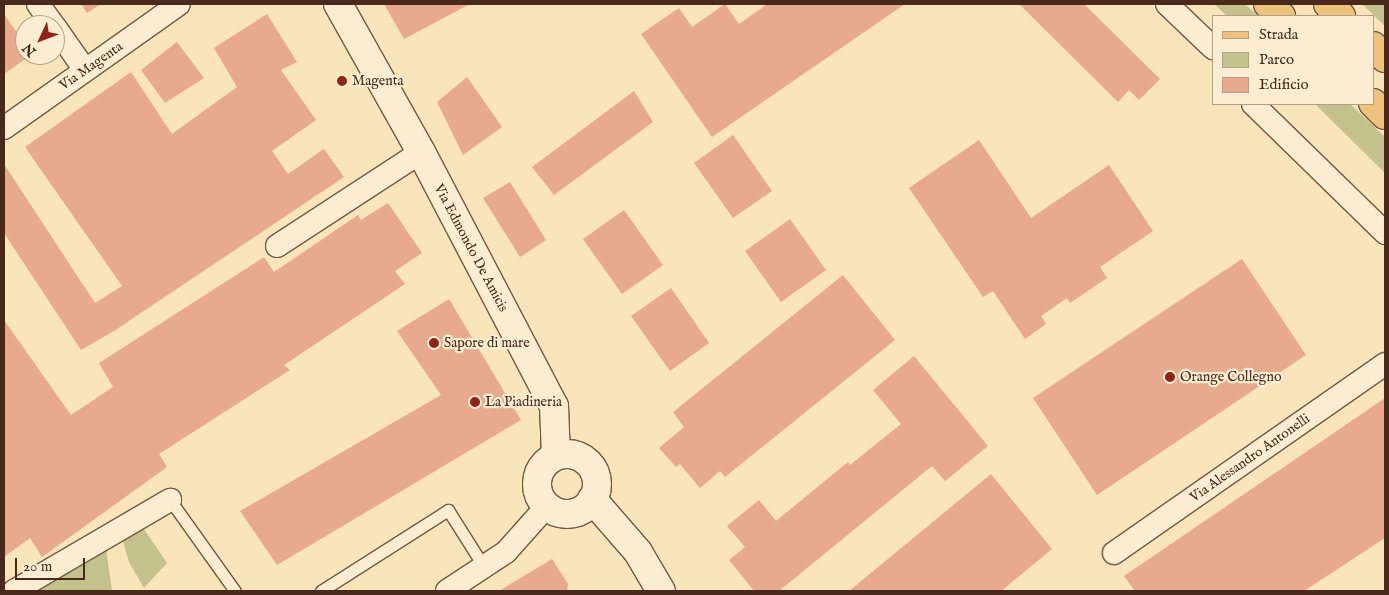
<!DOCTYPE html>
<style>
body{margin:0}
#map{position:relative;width:1389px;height:595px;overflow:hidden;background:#fae4b9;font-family:"IM FELL English",serif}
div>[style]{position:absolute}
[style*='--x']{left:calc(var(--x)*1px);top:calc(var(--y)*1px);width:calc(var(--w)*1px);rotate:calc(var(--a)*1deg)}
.green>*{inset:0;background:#c3c28c}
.building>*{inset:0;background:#e8aa8d}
.roads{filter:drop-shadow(1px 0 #745842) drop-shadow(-1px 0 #745842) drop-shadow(0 1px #745842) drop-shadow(0 -1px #745842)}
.lane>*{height:11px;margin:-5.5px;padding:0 5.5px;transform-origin:5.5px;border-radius:5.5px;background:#fcedd2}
.street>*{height:22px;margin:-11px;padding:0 11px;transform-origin:11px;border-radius:11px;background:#fcedd2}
.secondary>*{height:28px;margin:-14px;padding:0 14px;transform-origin:14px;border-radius:14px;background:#fcedd2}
.secondary>.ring{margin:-14px;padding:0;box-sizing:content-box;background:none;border:28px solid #fcedd2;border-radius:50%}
.primary>*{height:28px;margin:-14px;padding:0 14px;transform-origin:14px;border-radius:14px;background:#edc27c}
.dots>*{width:14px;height:14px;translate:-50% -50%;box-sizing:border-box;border:2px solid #fcedd2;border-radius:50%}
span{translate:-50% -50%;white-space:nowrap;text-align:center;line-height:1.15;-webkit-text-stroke:4.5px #fcedd2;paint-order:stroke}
.street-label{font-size:14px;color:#48291b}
.poi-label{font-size:14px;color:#48291b}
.left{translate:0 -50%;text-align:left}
.frame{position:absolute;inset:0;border:5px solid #48291b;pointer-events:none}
.legend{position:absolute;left:1212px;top:15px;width:162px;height:90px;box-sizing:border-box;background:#fcedd2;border:1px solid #b49f89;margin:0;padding:6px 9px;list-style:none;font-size:15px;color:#48291b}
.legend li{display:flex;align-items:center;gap:10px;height:25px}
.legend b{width:25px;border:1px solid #b49f89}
.north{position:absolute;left:15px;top:15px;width:50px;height:50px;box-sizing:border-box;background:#fcedd2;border:1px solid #b49f89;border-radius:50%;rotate:227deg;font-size:14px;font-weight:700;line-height:20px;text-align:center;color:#48291b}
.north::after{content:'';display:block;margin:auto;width:18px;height:22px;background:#8f2418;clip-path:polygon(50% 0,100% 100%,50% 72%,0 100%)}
.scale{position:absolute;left:15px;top:558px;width:70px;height:22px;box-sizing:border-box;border:2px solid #48291b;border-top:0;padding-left:6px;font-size:15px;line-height:18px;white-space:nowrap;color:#48291b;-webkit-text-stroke:4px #fcedd2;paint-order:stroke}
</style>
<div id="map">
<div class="green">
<i style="clip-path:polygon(1214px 4px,1245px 4px,1258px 16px,1227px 16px)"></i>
<i style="clip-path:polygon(1362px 4px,1383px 4px,1385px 6px,1385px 26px)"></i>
<i style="clip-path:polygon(1315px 104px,1350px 104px,1385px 137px,1385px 173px)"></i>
<i style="clip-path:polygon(142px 526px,167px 563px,144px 588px,129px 562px,122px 538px)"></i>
<i style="clip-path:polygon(106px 548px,112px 591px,34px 591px)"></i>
</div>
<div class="building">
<i style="clip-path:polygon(81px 4px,101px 4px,87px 13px)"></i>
<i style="clip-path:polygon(384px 4px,470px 4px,404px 39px)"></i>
<i style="clip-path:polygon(725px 4px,739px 24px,766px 5px,764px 4px,905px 4px,712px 137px,641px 34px,679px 8px,692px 27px)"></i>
<i style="clip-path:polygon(1019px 4px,1084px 4px,1160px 79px,1139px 100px,1129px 90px,1118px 102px)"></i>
<i style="clip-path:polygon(4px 14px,25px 44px,25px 55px,31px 55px,4px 74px)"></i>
<i style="clip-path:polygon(267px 14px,297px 62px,281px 70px,316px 120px,272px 151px,288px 174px,324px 149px,344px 177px,114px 331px,81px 350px,4px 233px,4px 164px,95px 303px,122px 286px,25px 147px,131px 72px,172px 134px,237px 87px,214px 48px)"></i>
<i style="clip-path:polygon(177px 42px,204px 78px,165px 103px,141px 70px)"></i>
<i style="clip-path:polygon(467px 77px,502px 127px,463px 155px,437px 102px)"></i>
<i style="clip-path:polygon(634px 91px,653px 122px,554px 195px,532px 167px)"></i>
<i style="clip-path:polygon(733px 135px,772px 191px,733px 218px,694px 163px)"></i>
<i style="clip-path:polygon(979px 140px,1031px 218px,1109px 165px,1153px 231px,1100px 267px,1107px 278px,1070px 303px,1067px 298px,1041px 316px,1046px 324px,1025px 339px,993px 291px,983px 297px,909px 188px)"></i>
<i style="clip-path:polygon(510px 182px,546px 240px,520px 257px,483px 198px)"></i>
<i style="clip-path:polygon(388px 203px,422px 253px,395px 271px,405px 284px,284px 365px,290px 370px,159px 454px,167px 467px,42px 557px,30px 538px,4px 557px,4px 320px,71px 415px,113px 387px,99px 363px,264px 257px,274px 272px,358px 215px,361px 220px)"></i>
<i style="clip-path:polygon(624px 210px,663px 265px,622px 294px,583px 239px)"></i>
<i style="clip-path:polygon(790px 219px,826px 270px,781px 302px,745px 251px)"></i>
<i style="clip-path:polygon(1242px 259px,1306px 355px,1097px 495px,1033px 398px)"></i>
<i style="clip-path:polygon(843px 275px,895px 340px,725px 477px,720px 471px,700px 488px,680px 464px,676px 467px,659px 448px,684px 427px,673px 412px)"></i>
<i style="clip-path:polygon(671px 288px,709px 343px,670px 371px,631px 316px)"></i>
<i style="clip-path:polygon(449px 299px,521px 420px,277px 565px,240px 511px,441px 395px,397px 331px)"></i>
<i style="clip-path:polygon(914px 356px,988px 446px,945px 481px,932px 466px,779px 591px,754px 591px,729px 560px,745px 547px,727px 526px,759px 500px,776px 521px,848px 462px,850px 465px,901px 424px,873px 390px)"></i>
<i style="clip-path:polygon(1385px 398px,1385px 538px,1304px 591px,1135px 591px,1124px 576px)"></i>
<i style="clip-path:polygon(991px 474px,1052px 549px,1001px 591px,849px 591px)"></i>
<i style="clip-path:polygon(552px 559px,568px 584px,567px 591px,499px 591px)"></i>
</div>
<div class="roads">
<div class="lane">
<i style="--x:170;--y:500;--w:112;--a:54.5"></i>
<i style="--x:321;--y:591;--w:151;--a:-32.5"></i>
<i style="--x:448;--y:510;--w:67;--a:57.7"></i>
</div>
<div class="street">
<i style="--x:38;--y:4;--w:26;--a:54"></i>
<i style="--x:1167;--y:4;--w:64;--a:43.7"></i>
<i style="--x:55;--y:27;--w:52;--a:55.1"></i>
<i style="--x:1253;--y:104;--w:185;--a:44.3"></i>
<i style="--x:4;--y:128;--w:214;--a:-35.3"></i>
<i style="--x:277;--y:246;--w:172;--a:-33.1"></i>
<i style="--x:1114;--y:553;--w:330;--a:-34.9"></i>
<i style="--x:14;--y:591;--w:181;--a:-30.3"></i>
<i style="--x:447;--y:591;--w:71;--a:-33.5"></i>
<i style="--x:506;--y:552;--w:62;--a:-48.3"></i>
</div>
<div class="secondary">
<i style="--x:338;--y:4;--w:170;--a:60.7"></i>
<i style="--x:421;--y:152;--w:287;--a:62.4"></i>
<i style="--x:554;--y:406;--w:49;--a:87.7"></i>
<i class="ring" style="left:537px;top:454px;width:32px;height:32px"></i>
<i style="--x:592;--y:499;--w:70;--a:49"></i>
<i style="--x:638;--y:552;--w:45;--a:59.5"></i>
</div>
<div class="primary">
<i style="--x:1268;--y:4;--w:18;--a:43"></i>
<i style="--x:1328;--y:4;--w:18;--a:43"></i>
<i style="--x:1373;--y:46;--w:17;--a:45"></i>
<i style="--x:1373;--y:103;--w:17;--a:45"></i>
</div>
</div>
<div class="dots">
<i style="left:342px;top:81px;background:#8f2418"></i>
<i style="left:434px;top:343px;background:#8f2418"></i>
<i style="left:1170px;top:377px;background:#8f2418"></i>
<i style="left:475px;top:402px;background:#8f2418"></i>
</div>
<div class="street-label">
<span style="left:91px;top:66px;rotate:-35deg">Via Magenta</span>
<span style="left:471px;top:248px;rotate:62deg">Via Edmondo De Amicis</span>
<span style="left:1250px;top:458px;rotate:-35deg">Via Alessandro Antonelli</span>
</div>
<div class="poi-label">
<span class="left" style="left:352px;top:81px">Magenta</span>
<span class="left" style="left:444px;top:343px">Sapore di mare</span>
<span class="left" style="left:1180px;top:377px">Orange Collegno</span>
<span class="left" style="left:485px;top:402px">La Piadineria</span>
</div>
<div class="frame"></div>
<ul class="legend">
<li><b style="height:6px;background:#edc27c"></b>Strada</li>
<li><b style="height:14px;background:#c3c28c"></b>Parco</li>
<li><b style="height:14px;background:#e8aa8d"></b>Edificio</li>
</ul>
<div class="north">N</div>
<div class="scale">20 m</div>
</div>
